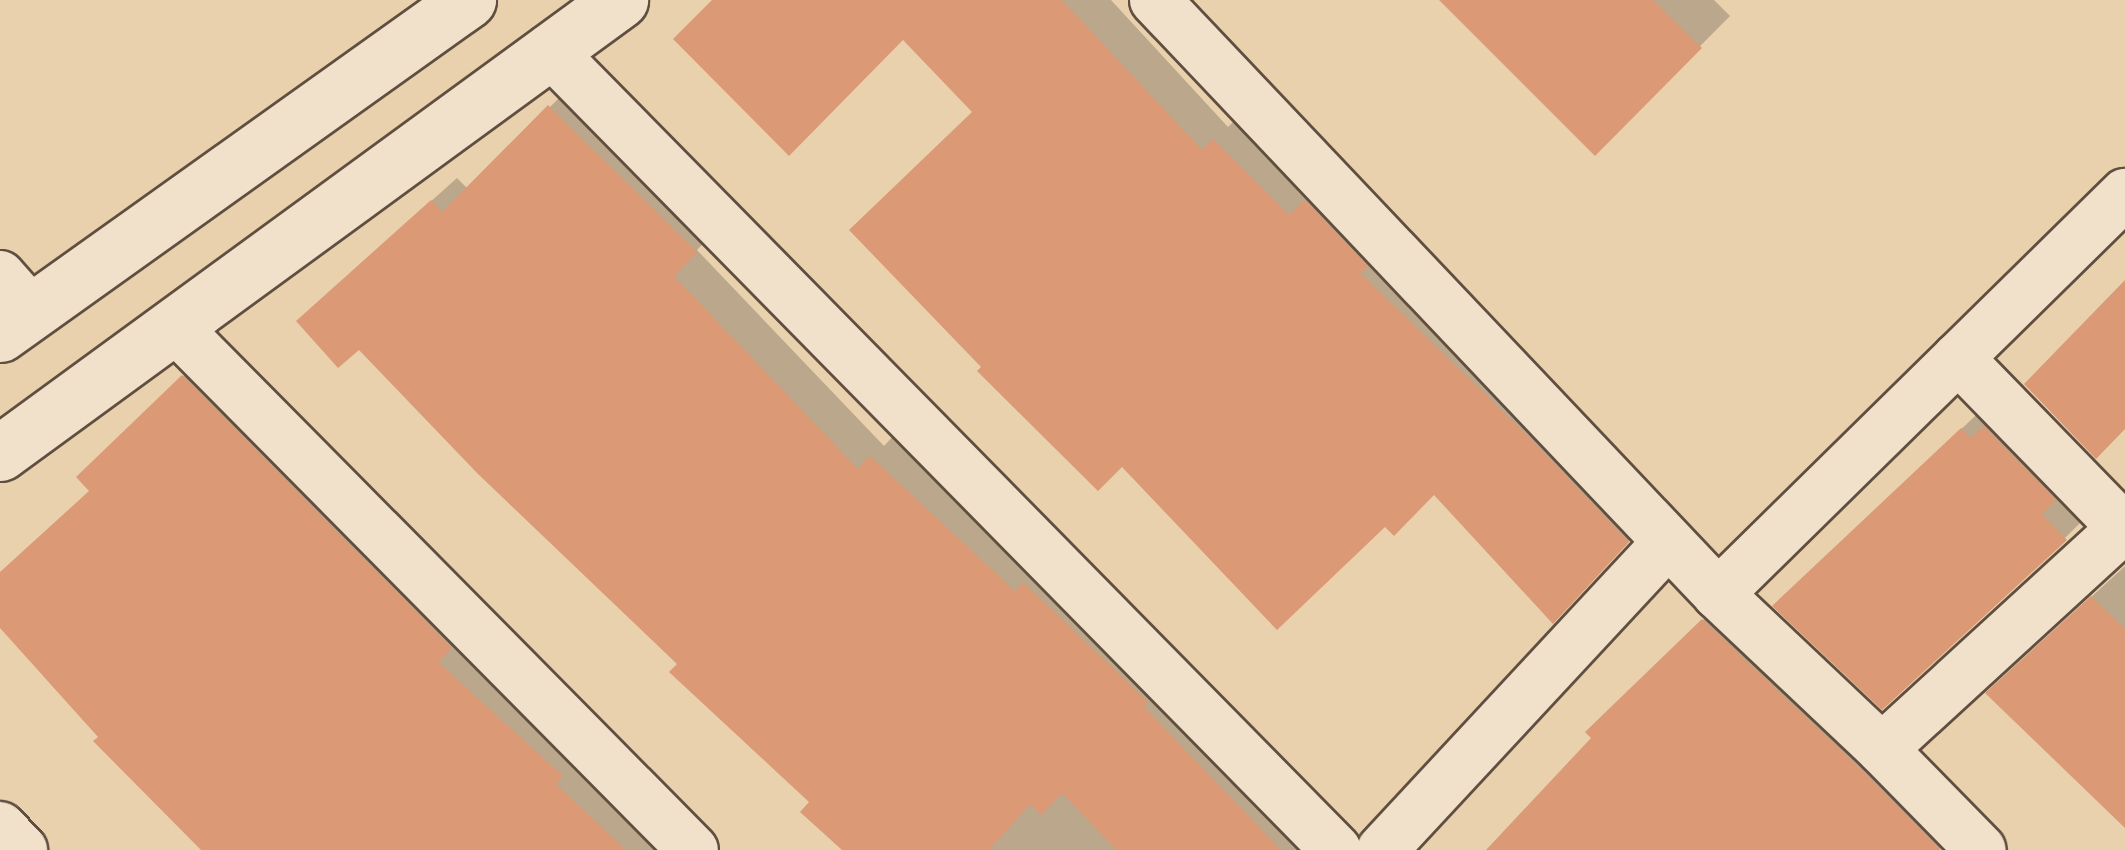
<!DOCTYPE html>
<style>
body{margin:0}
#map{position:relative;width:2125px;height:850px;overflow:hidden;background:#ead1ae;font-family:"Gentium Book Plus",serif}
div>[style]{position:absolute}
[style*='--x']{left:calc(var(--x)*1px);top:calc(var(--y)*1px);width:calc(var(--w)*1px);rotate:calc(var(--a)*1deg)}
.shadow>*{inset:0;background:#0003}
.building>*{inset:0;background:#db9975}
.roads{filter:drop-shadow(2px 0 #604f40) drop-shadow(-2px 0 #604f40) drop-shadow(0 2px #604f40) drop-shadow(0 -2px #604f40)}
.minor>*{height:50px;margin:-25px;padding:0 25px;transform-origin:25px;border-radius:25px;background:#f1e1ca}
.secondary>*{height:55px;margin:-27.5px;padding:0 27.5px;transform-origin:27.5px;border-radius:27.5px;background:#f1e1ca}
span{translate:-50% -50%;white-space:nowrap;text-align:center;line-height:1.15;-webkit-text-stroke:9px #f1e1ca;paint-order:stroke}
</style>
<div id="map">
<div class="shadow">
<i style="clip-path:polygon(715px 0,1111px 0,1228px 127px,1240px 115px,1653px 515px,1578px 595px,1434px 492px,1385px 523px,1123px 463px,984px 367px,975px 111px,904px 36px)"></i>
<i style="clip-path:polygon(1442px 0,1714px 0,1730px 16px,1595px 152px)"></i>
<i style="clip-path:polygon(575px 82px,720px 226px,697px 250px,884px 446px,896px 433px,1329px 850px,846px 850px,813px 802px,324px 297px,457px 178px,468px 189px)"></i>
<i style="clip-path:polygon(210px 350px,680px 850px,205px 850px,0 624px,0 574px,91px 490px,80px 477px)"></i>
<i style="clip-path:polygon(1989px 403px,2091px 512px,2065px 538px,1802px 579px)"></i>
<i style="clip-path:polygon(2125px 566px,2125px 827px,2015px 667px)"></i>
<i style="clip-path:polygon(1730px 594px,1965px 822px,1938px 850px,1489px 850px,1594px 738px,1588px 732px)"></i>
</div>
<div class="building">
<i style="clip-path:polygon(712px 0,1062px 0,1202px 150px,1213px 139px,1289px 215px,1305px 200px,1368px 266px,1360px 273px,1530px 438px,1629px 542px,1553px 624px,1434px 495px,1394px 536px,1385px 527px,1277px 630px,1122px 467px,1098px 491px,977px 371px,981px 367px,849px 230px,972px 112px,903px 40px,789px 156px,673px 39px)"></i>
<i style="clip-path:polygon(1439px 0,1653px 0,1702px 48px,1595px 156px)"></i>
<i style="clip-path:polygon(548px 105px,697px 252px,674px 276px,858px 469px,870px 456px,1015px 591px,1023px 582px,1148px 702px,1144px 707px,1281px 850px,1117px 850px,1062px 793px,1041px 815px,1030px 804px,989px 850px,842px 850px,800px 812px,809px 802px,669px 672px,677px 664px,478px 474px,359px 350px,338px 368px,296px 321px,431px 200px,442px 212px)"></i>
<i style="clip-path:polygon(2125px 280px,2125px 429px,2096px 459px,2024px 384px)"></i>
<i style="clip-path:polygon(182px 375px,452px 648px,438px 662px,563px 776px,556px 784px,626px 850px,201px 850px,93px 741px,98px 737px,0 628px,0 572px,89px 491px,76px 477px)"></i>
<i style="clip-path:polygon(1984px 426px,2056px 500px,2042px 514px,2067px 540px,1882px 710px,1772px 606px,1961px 428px,1971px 438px)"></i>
<i style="clip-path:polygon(2091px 596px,2125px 629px,2125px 828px,1985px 693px)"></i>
<i style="clip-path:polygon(1702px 619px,1862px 770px,1941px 850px,1486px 850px,1591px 738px,1585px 732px)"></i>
</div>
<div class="roads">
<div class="minor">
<i style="--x:1155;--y:0;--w:818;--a:46.53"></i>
<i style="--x:1718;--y:594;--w:226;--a:43.4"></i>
<i style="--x:1882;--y:749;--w:141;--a:45.6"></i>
<i style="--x:549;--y:50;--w:1122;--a:45.47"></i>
<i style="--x:0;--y:276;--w:47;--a:48.5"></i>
<i style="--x:175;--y:327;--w:736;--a:45.28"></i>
<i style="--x:1958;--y:358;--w:240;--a:45.8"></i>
<i style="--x:1718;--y:594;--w:571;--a:-44.5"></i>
<i style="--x:1882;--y:749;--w:330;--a:-42.5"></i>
<i style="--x:0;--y:827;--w:32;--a:46"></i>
<i style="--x:1382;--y:850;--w:420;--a:-47.1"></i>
</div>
<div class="secondary">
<i style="--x:0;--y:334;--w:575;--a:-35.51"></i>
<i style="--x:0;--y:453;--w:768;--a:-36.15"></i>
</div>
</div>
</div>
